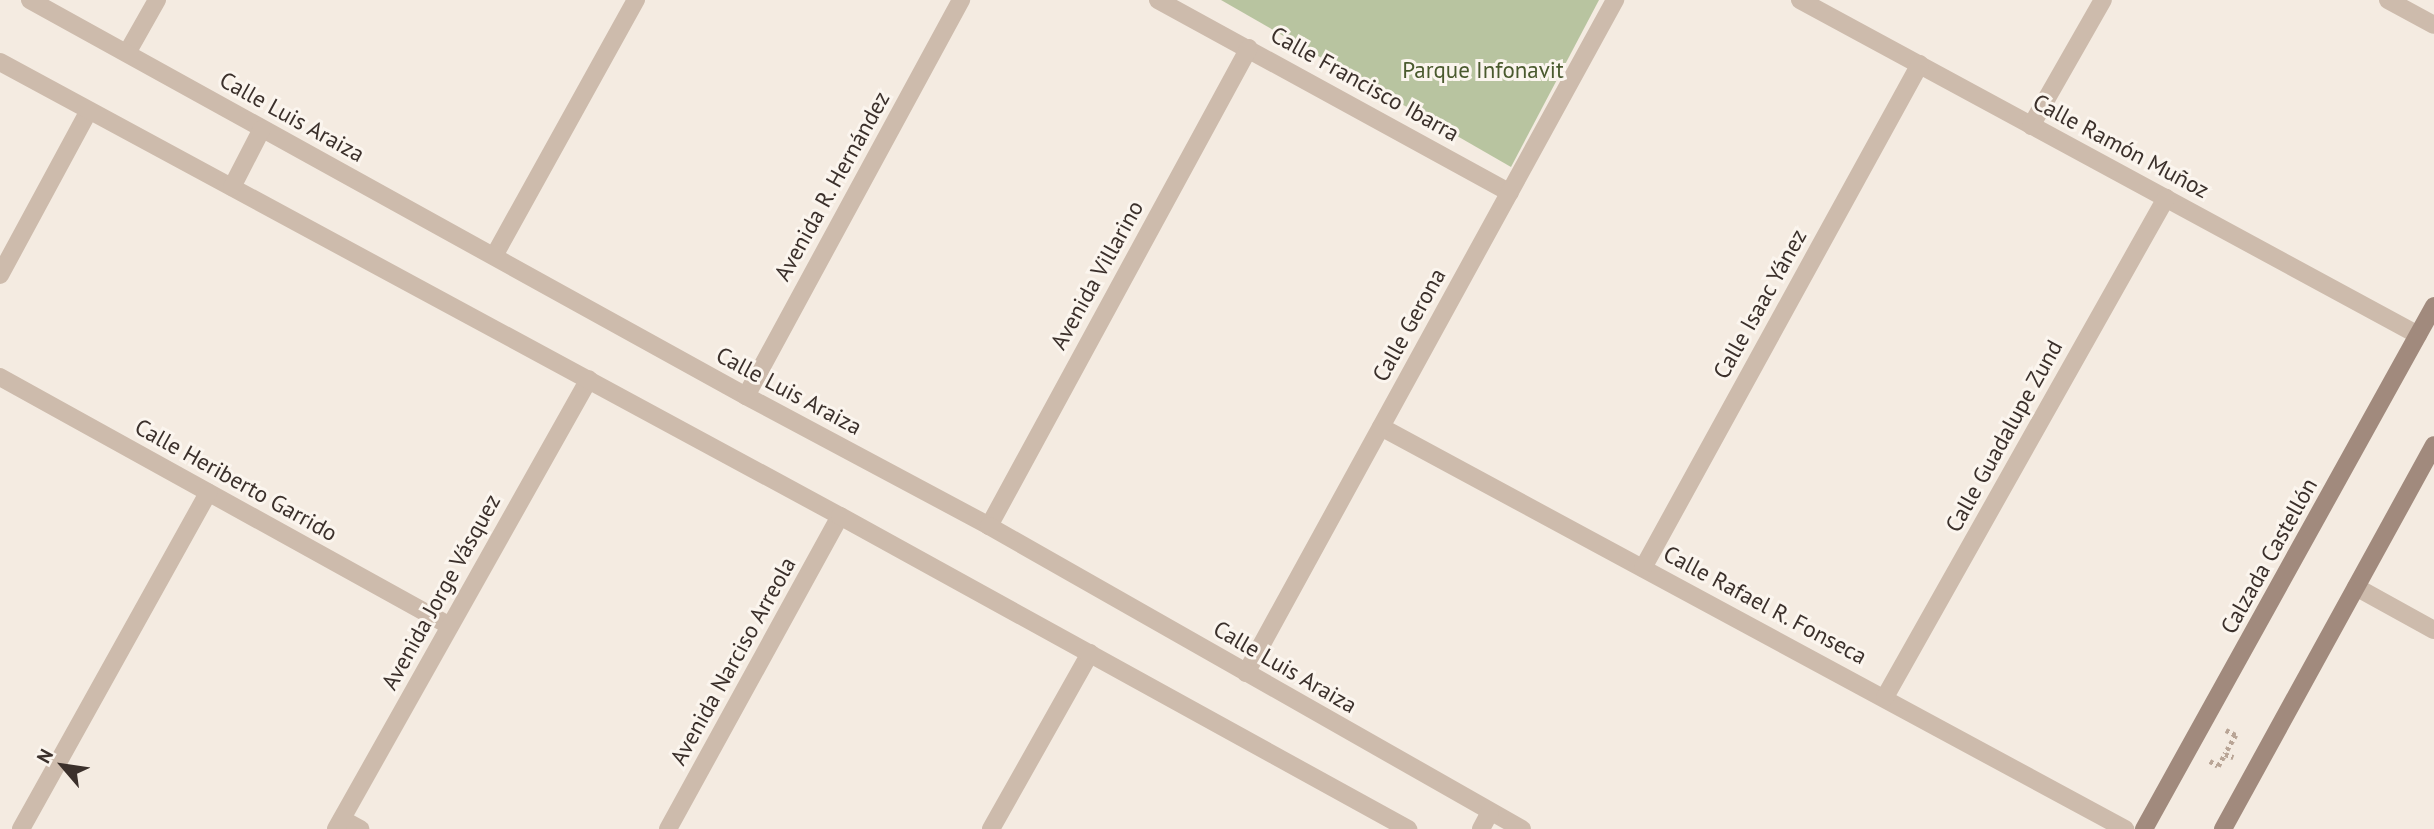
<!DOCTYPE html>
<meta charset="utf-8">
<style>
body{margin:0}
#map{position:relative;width:2434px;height:829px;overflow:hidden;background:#f4ebe1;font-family:"PT Sans",sans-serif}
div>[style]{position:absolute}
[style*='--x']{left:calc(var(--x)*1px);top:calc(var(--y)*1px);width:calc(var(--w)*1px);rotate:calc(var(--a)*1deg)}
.green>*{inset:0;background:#b8c4a0}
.path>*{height:4.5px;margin-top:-2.25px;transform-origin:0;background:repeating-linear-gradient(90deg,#b9a596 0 3.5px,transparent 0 7px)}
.minor>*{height:18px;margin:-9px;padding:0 9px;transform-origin:9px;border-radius:9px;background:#cdbbac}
.tertiary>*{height:18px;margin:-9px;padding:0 9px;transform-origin:9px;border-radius:9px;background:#cdbbac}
.secondary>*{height:18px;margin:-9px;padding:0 9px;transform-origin:9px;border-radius:9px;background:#a18a7d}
span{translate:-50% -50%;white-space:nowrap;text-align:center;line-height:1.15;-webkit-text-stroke:6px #fbf5ee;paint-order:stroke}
.park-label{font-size:23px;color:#4a5a2e}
.street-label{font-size:23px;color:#3b302b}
.north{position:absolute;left:28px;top:731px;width:70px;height:70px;-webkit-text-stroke:5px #fbf5ee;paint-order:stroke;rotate:299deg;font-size:19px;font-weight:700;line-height:28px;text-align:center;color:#3b302b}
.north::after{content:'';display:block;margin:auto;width:24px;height:32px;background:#3b302b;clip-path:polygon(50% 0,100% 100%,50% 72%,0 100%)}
</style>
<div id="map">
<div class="green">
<i style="clip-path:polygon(1221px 0,1599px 0,1511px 167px)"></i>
</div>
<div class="path">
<i style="--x:2226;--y:730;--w:11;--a:27"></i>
<i style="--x:2236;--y:735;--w:22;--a:120"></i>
<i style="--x:2225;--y:754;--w:9;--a:21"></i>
<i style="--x:2210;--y:761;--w:9;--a:32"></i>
<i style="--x:2218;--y:766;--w:14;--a:-60"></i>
</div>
<div class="minor">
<i style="--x:1158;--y:0;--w:401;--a:28.7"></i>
<i style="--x:1800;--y:0;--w:703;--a:28.46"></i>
<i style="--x:2388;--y:0;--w:52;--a:28.5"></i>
<i style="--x:127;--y:53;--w:61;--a:-60.5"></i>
<i style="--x:2031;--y:126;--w:145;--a:-60.3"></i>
<i style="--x:494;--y:256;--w:293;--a:-61"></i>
<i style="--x:0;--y:275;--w:185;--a:-61.6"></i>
<i style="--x:0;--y:377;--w:514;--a:28.96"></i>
<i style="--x:746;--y:396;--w:451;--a:-61.5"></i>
<i style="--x:1381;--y:427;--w:846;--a:28.38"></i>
<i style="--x:989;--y:526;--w:544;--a:-61.46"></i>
<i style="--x:1643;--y:568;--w:575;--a:-61.21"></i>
<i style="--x:2356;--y:587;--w:89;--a:28.9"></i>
<i style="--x:1246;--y:673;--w:768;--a:-61.26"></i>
<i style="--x:1885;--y:697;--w:573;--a:-60.61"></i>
<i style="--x:342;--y:819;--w:21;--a:29"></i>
<i style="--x:21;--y:829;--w:385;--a:-60.9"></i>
<i style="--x:336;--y:829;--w:516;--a:-60.65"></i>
<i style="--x:668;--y:829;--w:357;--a:-61.2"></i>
<i style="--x:991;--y:829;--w:202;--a:-60.6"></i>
</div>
<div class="tertiary">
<i style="--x:30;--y:0;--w:818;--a:28.95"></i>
<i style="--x:746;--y:396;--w:276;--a:28.1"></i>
<i style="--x:989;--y:526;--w:613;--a:29.62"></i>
<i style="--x:0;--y:62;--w:955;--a:28.39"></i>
<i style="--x:840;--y:516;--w:649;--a:28.86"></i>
<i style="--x:232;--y:187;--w:65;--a:-62.7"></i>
<i style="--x:1481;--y:829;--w:19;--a:-62"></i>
</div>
<div class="secondary">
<i style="--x:2144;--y:829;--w:598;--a:-60.99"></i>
<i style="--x:2223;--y:829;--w:438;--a:-61.2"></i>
</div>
<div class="park-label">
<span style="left:1483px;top:70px">Parque Infonavit</span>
</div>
<div class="street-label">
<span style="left:1365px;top:84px;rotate:29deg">Calle Francisco Ibarra</span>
<span style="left:292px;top:117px;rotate:29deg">Calle Luis Araiza</span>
<span style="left:2121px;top:146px;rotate:28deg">Calle Ramón Muñoz</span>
<span style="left:832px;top:186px;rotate:-61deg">Avenida R. Hernández</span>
<span style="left:1097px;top:275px;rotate:-61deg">Avenida Villarino</span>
<span style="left:1760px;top:304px;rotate:-61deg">Calle Isaac Yánez</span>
<span style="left:1409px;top:325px;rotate:-61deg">Calle Gerona</span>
<span style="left:789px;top:391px;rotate:28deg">Calle Luis Araiza</span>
<span style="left:2004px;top:436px;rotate:-61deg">Calle Guadalupe Zund</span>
<span style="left:236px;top:480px;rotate:29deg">Calle Heriberto Garrido</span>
<span style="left:2269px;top:556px;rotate:-61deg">Calzada Castellón</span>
<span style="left:441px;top:592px;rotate:-61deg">Avenida Jorge Vásquez</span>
<span style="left:1765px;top:605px;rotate:28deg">Calle Rafael R. Fonseca</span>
<span style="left:733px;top:661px;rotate:-61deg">Avenida Narciso Arreola</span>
<span style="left:1285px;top:667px;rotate:30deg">Calle Luis Araiza</span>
</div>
<div class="north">N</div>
</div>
